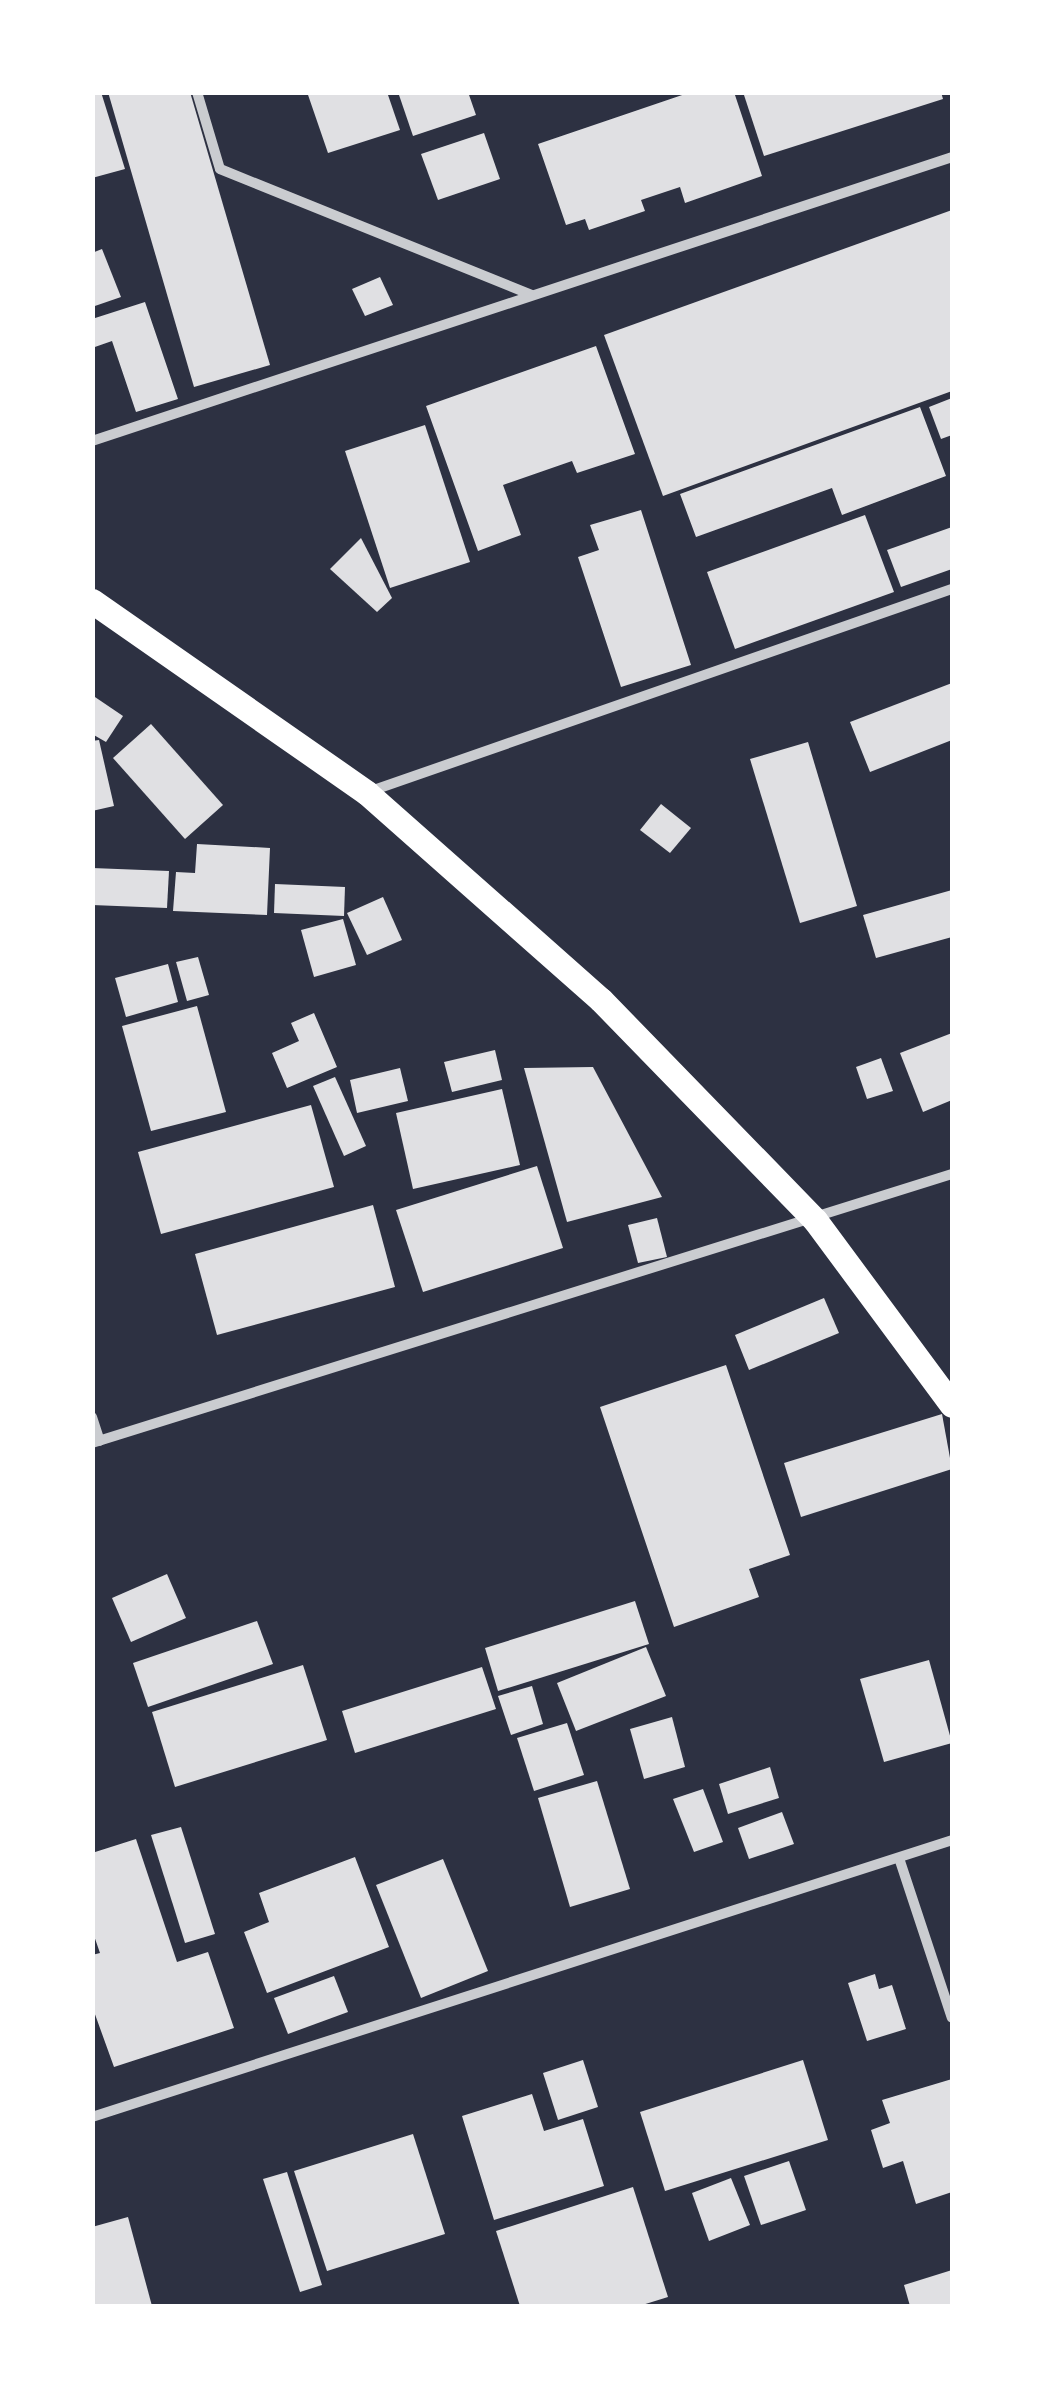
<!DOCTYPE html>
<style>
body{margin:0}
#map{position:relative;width:1045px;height:2399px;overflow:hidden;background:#2d3142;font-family:"Golos Text",sans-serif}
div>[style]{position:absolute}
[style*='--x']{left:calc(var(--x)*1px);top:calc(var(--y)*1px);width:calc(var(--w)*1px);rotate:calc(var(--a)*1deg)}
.building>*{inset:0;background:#e0e0e3}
.minor>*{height:10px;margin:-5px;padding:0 5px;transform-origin:5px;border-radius:5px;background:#caccd0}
.primary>*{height:25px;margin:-12.5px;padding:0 12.5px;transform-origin:12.5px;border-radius:12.5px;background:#fff}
span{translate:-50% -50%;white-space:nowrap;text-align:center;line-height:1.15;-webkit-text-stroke:8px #fff;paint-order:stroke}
.frame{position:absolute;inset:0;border:95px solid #fff;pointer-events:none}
</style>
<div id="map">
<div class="building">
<i style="clip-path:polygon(92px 92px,101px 92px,125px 169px,92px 178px)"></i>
<i style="clip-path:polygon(108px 92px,190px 92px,270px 365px,194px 387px)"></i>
<i style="clip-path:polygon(307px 92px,387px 92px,400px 130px,328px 153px)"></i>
<i style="clip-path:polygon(398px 92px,468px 92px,476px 115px,413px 136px)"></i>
<i style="clip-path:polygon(691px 92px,734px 92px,762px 176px,685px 203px,680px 187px,641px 200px,645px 211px,589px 230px,585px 219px,566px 225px,538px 144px)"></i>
<i style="clip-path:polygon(743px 92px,941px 92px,943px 99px,764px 156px)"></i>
<i style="clip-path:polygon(484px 133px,500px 179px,438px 200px,421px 154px)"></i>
<i style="clip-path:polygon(952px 210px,952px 391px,663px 496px,604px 335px)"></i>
<i style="clip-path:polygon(102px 249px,121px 297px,92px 307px,92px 253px)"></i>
<i style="clip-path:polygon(380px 277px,393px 305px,365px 316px,352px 289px)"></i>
<i style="clip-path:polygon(145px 302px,178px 399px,136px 412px,112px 341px,92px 348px,92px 319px)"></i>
<i style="clip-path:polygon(596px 346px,635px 454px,577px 473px,572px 461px,503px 485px,521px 535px,478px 551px,426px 406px)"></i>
<i style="clip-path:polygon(952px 398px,952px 435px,941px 439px,929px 407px)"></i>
<i style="clip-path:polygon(920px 407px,946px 476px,842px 515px,832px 488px,696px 537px,680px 494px)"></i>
<i style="clip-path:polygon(425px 425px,470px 562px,390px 588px,345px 451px)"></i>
<i style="clip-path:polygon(641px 510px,691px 665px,621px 687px,578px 557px,599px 550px,590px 525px)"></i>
<i style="clip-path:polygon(865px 515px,894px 592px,735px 649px,707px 572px)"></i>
<i style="clip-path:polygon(952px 527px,952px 569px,901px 587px,887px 550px)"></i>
<i style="clip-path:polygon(361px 538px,392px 598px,377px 612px,330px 569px)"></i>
<i style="clip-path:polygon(952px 683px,952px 740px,870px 772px,850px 722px)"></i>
<i style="clip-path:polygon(92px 695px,123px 716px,106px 742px,92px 734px)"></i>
<i style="clip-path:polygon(151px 724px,223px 805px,185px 839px,113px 758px)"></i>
<i style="clip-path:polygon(99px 740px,114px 806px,92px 811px,92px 741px)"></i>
<i style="clip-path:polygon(808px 742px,857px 906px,800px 923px,750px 759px)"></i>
<i style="clip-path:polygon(661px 804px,691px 828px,670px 853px,640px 830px)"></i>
<i style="clip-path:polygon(197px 844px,270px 848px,267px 915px,173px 911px,176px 872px,195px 873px)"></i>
<i style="clip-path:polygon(92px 868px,169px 871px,167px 908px,92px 905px)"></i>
<i style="clip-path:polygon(275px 884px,345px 887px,344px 916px,274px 913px)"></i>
<i style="clip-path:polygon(952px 890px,952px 937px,876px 958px,863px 915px)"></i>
<i style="clip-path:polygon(383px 897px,402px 940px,367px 955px,347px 913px)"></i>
<i style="clip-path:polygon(343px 919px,356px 965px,314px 977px,301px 930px)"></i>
<i style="clip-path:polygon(198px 957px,209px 995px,187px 1001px,176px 962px)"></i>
<i style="clip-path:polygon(168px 964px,178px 1002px,126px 1017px,115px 978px)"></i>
<i style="clip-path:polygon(197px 1006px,226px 1112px,151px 1131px,122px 1026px)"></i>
<i style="clip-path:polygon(314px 1013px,337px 1067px,287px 1088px,272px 1053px,299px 1041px,291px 1023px)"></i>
<i style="clip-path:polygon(952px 1033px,952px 1100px,923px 1112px,900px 1053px)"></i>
<i style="clip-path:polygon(495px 1050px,502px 1080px,452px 1092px,444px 1062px)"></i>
<i style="clip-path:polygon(881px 1058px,893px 1091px,867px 1099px,856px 1067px)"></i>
<i style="clip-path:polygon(593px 1067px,662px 1197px,567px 1222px,524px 1068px)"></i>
<i style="clip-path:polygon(400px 1068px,408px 1101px,357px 1113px,350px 1080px)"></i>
<i style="clip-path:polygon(335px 1077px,366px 1146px,344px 1156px,313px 1086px)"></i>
<i style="clip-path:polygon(502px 1089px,520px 1165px,413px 1189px,396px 1113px)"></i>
<i style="clip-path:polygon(311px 1105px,334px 1187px,161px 1234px,138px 1152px)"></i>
<i style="clip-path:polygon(537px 1166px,563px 1248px,423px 1292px,396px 1210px)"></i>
<i style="clip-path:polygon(373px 1205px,395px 1287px,217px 1335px,195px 1254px)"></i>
<i style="clip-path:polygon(657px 1218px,667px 1257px,638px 1263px,628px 1225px)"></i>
<i style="clip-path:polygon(824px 1298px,839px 1333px,749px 1370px,735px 1335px)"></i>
<i style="clip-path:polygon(726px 1365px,790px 1555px,749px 1569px,759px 1597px,674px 1627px,600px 1407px)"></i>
<i style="clip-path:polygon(942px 1414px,952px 1469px,801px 1517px,784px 1463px)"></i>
<i style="clip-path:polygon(167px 1574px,186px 1618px,131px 1642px,112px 1598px)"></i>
<i style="clip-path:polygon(635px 1601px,649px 1644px,498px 1691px,485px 1648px)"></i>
<i style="clip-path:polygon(257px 1621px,273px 1664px,148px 1707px,133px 1663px)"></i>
<i style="clip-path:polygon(646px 1647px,666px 1696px,576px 1731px,557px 1683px)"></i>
<i style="clip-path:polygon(929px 1660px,952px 1743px,884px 1762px,860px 1679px)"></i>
<i style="clip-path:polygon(303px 1665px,327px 1740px,175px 1787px,152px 1712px)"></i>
<i style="clip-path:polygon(482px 1667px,496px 1709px,355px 1753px,342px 1711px)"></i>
<i style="clip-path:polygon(532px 1686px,543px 1724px,511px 1735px,498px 1696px)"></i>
<i style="clip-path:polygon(672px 1717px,685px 1767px,644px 1779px,630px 1729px)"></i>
<i style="clip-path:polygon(567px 1723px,584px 1775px,534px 1791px,517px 1738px)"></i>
<i style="clip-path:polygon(770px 1767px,779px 1798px,728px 1814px,719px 1784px)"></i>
<i style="clip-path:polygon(597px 1781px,630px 1889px,570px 1907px,538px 1798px)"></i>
<i style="clip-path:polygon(703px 1789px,723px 1842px,694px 1852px,673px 1799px)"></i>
<i style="clip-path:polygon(782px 1812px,794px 1844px,749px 1859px,738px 1828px)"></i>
<i style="clip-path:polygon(181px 1827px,215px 1934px,185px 1943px,151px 1835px)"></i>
<i style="clip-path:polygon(136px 1839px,177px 1962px,208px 1952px,234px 2028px,114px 2067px,92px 2006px,92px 1955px,100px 1953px,92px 1930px,92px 1853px)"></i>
<i style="clip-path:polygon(355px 1857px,389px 1947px,267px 1993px,244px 1932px,269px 1922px,259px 1893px)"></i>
<i style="clip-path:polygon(443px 1859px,488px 1971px,421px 1998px,376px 1885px)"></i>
<i style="clip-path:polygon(875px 1974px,879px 1989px,892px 1985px,906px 2029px,867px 2041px,848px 1983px)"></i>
<i style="clip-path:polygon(334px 1976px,348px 2012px,288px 2034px,274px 1998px)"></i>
<i style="clip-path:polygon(583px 2060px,598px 2107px,558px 2120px,543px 2073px)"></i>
<i style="clip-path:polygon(803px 2060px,828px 2140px,665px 2191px,640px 2112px)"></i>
<i style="clip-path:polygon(952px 2079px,952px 2192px,916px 2204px,903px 2161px,883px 2168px,871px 2130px,890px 2123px,882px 2100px)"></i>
<i style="clip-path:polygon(532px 2094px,544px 2131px,583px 2119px,604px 2186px,494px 2220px,462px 2116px)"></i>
<i style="clip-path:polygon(413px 2134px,445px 2234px,327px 2271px,294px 2171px)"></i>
<i style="clip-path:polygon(789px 2161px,806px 2210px,761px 2225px,744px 2176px)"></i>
<i style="clip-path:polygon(287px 2172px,322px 2285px,300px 2292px,263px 2179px)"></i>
<i style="clip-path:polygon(731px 2178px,750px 2225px,709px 2241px,692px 2193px)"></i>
<i style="clip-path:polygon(633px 2187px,668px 2297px,639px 2306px,520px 2306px,496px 2231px)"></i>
<i style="clip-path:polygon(128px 2217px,152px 2306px,92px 2306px,92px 2227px)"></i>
<i style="clip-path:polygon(952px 2270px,952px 2306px,910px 2306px,904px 2285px)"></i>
</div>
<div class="minor">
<i style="--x:197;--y:92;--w:80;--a:73.4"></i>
<i style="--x:220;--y:169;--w:336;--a:22"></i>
<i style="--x:92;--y:441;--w:906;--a:-18.27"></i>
<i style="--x:368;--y:792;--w:618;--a:-19.17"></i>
<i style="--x:92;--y:1417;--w:25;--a:72"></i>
<i style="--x:92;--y:1443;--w:901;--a:-17.37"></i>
<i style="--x:900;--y:1861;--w:165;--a:71.7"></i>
<i style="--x:92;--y:2117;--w:904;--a:-17.85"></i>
</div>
<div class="primary">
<i style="--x:92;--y:601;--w:335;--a:34.9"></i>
<i style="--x:367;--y:793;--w:312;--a:41.5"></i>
<i style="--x:601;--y:1000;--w:307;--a:45.8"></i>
<i style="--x:815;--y:1220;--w:230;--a:53.5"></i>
</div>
<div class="frame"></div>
</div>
